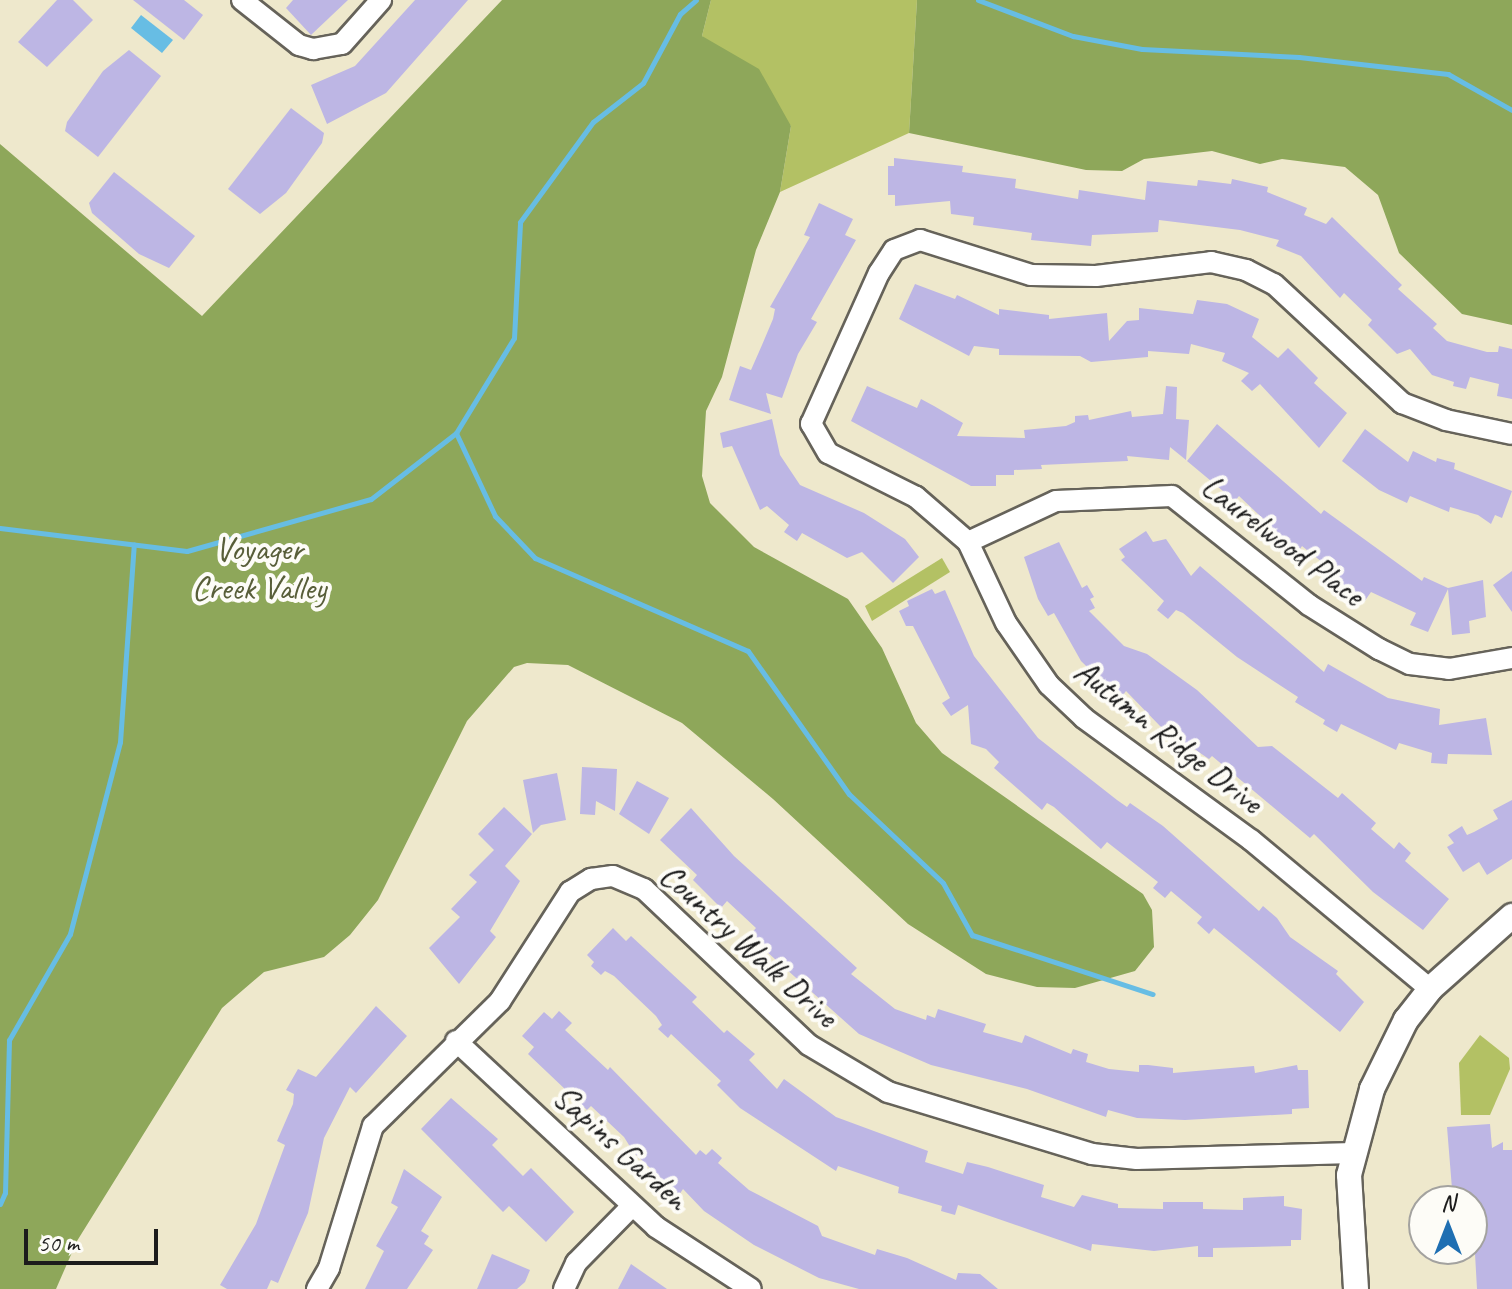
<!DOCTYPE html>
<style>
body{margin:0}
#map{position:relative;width:1512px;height:1289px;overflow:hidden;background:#eee8cc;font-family:Caveat,sans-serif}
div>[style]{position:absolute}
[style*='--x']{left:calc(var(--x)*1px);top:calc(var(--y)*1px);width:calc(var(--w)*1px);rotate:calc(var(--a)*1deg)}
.green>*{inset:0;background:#b3c164}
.forest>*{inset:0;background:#8ea75a}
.water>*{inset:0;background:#67bde4}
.stream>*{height:5px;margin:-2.5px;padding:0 2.5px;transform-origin:2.5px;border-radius:2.5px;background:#67bde4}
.building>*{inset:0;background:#bdb6e4}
.roads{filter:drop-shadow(2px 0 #66635a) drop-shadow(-2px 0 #66635a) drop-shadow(0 2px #66635a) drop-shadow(0 -2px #66635a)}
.minor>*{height:20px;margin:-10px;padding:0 10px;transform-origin:10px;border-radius:10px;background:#fff}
.tertiary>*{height:24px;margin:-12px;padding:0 12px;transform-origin:12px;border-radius:12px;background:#fff}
span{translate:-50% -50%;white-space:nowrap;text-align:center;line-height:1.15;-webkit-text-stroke:8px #fdfcf7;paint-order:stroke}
.street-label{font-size:34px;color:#1c1c1c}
.park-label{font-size:34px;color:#585e39}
.north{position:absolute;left:1408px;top:1185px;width:80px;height:80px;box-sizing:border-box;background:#fdfcf7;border:2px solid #a3a29f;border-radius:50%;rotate:0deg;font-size:22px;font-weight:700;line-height:32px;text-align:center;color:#1c1c1c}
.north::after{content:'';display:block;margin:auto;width:28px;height:36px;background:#1f6fb2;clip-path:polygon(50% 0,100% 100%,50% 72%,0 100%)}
.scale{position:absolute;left:24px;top:1229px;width:134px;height:36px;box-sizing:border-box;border:4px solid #1c1c1c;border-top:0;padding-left:10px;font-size:24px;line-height:28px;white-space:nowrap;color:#1c1c1c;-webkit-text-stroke:6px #fdfcf7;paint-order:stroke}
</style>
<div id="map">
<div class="green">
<i style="clip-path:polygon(711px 0,917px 0,909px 133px,780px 192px,791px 126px,702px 36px)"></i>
<i style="clip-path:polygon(942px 558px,950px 572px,872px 621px,865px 606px)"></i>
<i style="clip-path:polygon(1480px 1035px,1509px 1058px,1510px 1069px,1490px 1115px,1461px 1115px,1459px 1063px)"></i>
</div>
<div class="forest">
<i style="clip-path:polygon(502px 0,711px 0,702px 36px,759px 69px,791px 126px,780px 192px,756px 250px,722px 377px,706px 411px,702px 476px,710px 503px,754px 547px,848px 599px,882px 648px,916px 723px,942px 753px,1143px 894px,1152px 910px,1154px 947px,1135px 971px,1075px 988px,1037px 987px,986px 974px,908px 924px,773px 799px,682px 723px,568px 665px,527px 663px,514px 667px,467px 721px,378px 900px,350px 935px,324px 957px,264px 972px,222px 1008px,77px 1241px,56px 1289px,0 1289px,0 144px,202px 316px)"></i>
<i style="clip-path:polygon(917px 0,1512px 0,1512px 325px,1462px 314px,1399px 253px,1378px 195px,1345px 167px,1282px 159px,1260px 164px,1212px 151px,1144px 159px,1122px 171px,1086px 170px,909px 133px)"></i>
</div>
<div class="water">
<i style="clip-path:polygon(141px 15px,173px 40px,162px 53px,131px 28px)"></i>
</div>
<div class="stream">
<i style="--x:978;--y:0;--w:102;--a:20.8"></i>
<i style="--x:1073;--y:36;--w:70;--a:10.7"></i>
<i style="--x:1142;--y:49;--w:157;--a:2.9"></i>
<i style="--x:1299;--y:57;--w:150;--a:6.5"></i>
<i style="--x:1448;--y:74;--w:73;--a:29.4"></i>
<i style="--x:456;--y:433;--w:92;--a:64.8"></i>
<i style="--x:495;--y:516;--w:58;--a:46.4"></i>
<i style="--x:535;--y:558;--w:232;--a:23.6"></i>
<i style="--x:748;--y:651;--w:175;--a:54.8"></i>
<i style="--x:849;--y:794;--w:129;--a:43.4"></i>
<i style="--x:943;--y:883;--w:60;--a:60.9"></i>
<i style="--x:972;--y:935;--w:190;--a:18.1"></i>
<i style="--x:0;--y:528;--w:188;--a:7"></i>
<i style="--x:187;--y:551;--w:191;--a:-15.8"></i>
<i style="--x:371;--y:499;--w:108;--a:-37.8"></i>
<i style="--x:456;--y:433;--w:111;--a:-58.6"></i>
<i style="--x:514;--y:338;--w:116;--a:-87"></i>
<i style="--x:520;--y:222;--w:124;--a:-53.9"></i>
<i style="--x:593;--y:122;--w:63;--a:-38"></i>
<i style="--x:643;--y:83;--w:78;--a:-61.8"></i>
<i style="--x:680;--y:14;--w:21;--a:-41"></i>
<i style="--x:0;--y:1204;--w:12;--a:-66"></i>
<i style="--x:5;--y:1193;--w:153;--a:-88.5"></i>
<i style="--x:9;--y:1040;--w:122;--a:-60.1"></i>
<i style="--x:70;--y:934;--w:198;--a:-75.4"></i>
<i style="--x:120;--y:742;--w:198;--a:-86"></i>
</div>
<div class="building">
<i style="clip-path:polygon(57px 0,73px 0,93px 20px,47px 67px,18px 42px)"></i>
<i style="clip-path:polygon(133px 0,184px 0,203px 15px,184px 40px)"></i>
<i style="clip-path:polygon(293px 0,348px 0,311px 35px,286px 8px)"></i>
<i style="clip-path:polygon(415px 0,468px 0,386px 93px,327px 124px,311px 85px,355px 66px)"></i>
<i style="clip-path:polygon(129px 50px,161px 76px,98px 157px,65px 131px,67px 122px,103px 71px)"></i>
<i style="clip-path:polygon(291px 108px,324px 133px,322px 143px,286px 193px,260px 214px,228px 189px)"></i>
<i style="clip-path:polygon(894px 158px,963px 166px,962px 172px,1016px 179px,1015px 188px,1078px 199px,1079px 190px,1145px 200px,1147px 181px,1197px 186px,1198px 180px,1231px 184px,1232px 179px,1268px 187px,1267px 192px,1307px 208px,1304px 215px,1326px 224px,1332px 217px,1402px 285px,1398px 289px,1437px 324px,1433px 328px,1447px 341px,1487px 352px,1498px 352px,1499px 346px,1512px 349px,1512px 399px,1497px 396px,1499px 384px,1470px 377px,1466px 389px,1453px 386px,1454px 382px,1432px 375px,1410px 349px,1397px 354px,1368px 325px,1372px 320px,1344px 293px,1340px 298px,1301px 256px,1276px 246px,1279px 240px,1240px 230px,1159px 220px,1158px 232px,1092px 235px,1091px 246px,1031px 240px,1032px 233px,973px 225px,974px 217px,951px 214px,950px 201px,895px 206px,895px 195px,888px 195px,888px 166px,894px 166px)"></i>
<i style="clip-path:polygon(114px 172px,195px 236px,169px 268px,139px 254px,92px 213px,89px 203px)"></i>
<i style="clip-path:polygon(819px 203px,853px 219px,845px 235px,856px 240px,811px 319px,817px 322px,798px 354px,782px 398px,766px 393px,771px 414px,729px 400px,740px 366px,751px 370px,762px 345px,773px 319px,775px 309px,770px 307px,810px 237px,804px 235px)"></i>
<i style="clip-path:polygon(915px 284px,955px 299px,957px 295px,999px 315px,999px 309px,1049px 315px,1049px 319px,1107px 313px,1109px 341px,1127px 321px,1139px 320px,1139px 308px,1193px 314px,1197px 300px,1227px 304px,1259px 319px,1252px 337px,1278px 358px,1288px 348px,1318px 378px,1314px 383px,1347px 413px,1319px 448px,1260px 384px,1252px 391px,1241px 381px,1249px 373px,1222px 361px,1225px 353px,1191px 344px,1189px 354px,1148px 351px,1148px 357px,1091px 362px,1080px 356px,999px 355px,999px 349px,974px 346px,969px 356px,899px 319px)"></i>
<i style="clip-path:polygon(867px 386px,917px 408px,921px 399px,934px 406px,963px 423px,957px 436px,1025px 438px,1024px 430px,1066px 426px,1075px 422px,1075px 416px,1088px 415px,1089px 420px,1131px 411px,1132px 417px,1163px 414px,1166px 386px,1177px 387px,1176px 419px,1189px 420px,1186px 460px,1170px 447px,1169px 460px,1127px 456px,1128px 461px,1041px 465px,1042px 469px,1014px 470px,1014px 475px,996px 475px,996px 486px,971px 486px,851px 421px)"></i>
<i style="clip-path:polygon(772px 419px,780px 455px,800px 485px,864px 513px,905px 539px,919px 557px,893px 583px,862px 552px,847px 558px,802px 533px,797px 541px,784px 532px,789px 525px,767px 506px,760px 510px,732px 446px,723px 448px,720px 433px)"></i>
<i style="clip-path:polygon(1217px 424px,1321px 514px,1324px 510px,1422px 581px,1424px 577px,1448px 588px,1483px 580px,1486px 617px,1469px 621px,1470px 633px,1452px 635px,1448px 589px,1428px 632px,1410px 625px,1416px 613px,1371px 592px,1364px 602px,1344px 588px,1329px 576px,1333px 571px,1302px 546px,1298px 552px,1239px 496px,1235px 501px,1187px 461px)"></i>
<i style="clip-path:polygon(1365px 429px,1408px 462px,1413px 451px,1436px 462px,1437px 458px,1455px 463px,1454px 469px,1512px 491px,1502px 518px,1495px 515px,1491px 524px,1478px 515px,1450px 507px,1449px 512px,1410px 496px,1407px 503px,1379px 490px,1342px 461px)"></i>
<i style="clip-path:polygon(1146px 531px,1153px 542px,1166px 539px,1191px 576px,1200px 566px,1324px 672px,1328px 664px,1388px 698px,1440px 709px,1439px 725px,1486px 718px,1492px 755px,1448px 754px,1447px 764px,1431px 763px,1432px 753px,1399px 743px,1396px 750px,1341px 724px,1337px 732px,1323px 724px,1325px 720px,1295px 702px,1298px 697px,1237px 657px,1183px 613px,1176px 610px,1168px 619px,1157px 610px,1164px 601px,1121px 560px,1125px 557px,1119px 549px)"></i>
<i style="clip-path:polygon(1059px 542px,1082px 588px,1087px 585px,1094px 597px,1090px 599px,1095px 608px,1089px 611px,1124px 646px,1147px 654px,1197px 690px,1258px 747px,1272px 746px,1338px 798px,1342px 793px,1376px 823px,1371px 829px,1394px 849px,1399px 842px,1411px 853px,1405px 861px,1449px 899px,1423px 930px,1373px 892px,1314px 834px,1310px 838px,1212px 756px,1209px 759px,1160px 726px,1126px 691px,1120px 699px,1081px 661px,1054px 613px,1048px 616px,1038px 599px,1024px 557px)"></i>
<i style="clip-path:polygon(1512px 571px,1512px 612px,1493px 585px)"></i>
<i style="clip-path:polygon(932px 589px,935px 594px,945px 590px,974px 656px,1038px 738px,1117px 800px,1127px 807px,1130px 803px,1163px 826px,1259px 911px,1263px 906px,1277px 918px,1290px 937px,1338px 971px,1336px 974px,1364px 1002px,1340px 1032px,1214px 928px,1209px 934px,1197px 923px,1202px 917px,1171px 891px,1165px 898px,1153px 888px,1158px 882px,1107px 842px,1101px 849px,1054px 807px,1047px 803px,1042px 810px,994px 768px,999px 762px,986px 749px,971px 744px,968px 705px,951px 716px,942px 703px,950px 698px,913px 626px,906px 626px,899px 611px,909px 606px,907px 601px)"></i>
<i style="clip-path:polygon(582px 767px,617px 769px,615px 811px,596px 801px,595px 815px,580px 814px)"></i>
<i style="clip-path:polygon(557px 773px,566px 820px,541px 825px,533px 833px,523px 780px)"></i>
<i style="clip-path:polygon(637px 781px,669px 798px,649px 834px,619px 814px)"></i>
<i style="clip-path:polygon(1512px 800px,1512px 859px,1487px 875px,1479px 862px,1463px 872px,1447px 847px,1454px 843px,1448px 835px,1462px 826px,1467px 835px,1474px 832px,1498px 819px,1493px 810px)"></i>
<i style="clip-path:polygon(504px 807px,532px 834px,505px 866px,520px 881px,490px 931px,496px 937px,459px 984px,429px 948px,460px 917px,451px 909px,477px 882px,469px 875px,494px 850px,478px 834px)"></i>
<i style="clip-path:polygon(691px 808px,734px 856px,857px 968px,851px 974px,895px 1009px,926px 1020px,927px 1015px,935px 1018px,938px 1009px,986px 1024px,983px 1032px,1022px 1043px,1025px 1035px,1071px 1054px,1073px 1049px,1088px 1054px,1086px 1062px,1109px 1069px,1139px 1072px,1139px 1065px,1148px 1065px,1173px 1068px,1173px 1073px,1254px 1066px,1255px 1073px,1297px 1065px,1298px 1070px,1308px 1070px,1309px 1108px,1292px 1109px,1292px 1114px,1185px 1120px,1137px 1118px,1108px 1110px,1106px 1117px,1027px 1089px,931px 1065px,859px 1034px,749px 936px,756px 928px,727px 901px,721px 908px,693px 880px,697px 875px,660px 840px)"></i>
<i style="clip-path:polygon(613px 928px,626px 941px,631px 936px,697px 997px,692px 1002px,724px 1033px,727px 1030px,755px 1054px,749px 1060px,777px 1089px,784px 1079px,836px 1117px,928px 1151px,925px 1162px,963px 1174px,967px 1162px,988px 1167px,1044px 1185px,1041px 1197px,1074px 1207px,1082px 1195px,1118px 1204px,1118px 1208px,1163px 1209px,1163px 1202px,1203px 1202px,1203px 1209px,1243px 1210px,1243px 1198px,1284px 1196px,1284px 1206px,1302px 1209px,1301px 1240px,1291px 1240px,1291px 1246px,1213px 1248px,1213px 1257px,1198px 1257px,1198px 1246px,1154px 1251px,1092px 1244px,1091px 1251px,958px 1205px,955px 1215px,941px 1211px,942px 1206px,898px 1193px,899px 1187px,838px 1166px,836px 1171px,740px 1108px,717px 1085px,721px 1081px,671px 1034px,668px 1038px,658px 1029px,662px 1025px,656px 1016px,614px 976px,605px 971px,601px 975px,591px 966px,594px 962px,587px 955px)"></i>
<i style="clip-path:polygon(376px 1006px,407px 1036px,356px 1093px,350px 1087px,324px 1138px,308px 1213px,278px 1283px,271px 1280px,267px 1289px,227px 1289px,220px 1285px,256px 1224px,285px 1145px,277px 1141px,293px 1104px,294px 1094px,286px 1090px,298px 1069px,316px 1077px)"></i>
<i style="clip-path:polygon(559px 1011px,572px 1023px,565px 1030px,608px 1070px,610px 1067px,696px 1155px,700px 1150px,706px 1155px,712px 1149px,722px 1158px,718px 1163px,749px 1190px,818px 1226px,822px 1236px,875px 1255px,877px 1249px,907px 1258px,956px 1280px,958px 1273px,980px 1274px,998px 1289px,859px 1289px,819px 1278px,754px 1245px,704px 1211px,683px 1189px,679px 1195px,634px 1153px,624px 1137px,591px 1106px,587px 1110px,528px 1054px,534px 1047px,522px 1036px,544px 1012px,552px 1019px)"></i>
<i style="clip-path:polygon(451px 1098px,498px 1139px,492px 1145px,523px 1176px,531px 1168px,574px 1212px,546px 1242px,509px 1206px,503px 1212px,421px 1129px)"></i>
<i style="clip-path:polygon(1490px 1124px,1492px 1148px,1503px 1142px,1503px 1150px,1512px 1150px,1512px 1289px,1477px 1289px,1472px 1201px,1453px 1201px,1447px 1127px)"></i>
<i style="clip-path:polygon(404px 1169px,442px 1197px,421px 1231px,429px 1236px,424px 1244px,433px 1250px,407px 1289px,365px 1289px,384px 1251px,376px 1246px,398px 1207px,391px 1203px)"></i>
<i style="clip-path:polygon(492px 1254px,530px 1270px,525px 1282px,517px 1289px,477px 1289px)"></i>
<i style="clip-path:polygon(631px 1264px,667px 1289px,618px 1289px)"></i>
</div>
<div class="roads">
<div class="minor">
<i style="--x:242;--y:0;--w:73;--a:38.3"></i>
<i style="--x:299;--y:45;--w:15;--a:16"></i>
<i style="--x:313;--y:49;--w:29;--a:-10"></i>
<i style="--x:342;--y:44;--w:59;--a:-48.4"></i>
<i style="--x:968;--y:542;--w:97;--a:-25"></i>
<i style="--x:1056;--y:501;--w:116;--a:-2.5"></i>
<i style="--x:1172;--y:496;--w:175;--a:38.5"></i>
<i style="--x:1309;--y:605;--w:83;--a:32.2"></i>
<i style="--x:1379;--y:649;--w:34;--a:26"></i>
<i style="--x:1410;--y:664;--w:39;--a:7"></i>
<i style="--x:1449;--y:669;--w:64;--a:-9.9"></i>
<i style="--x:1430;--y:989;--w:233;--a:-140.2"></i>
<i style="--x:1251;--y:840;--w:207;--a:-143.9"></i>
<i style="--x:1084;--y:718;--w:48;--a:-136.7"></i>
<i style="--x:1049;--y:685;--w:75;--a:-124.7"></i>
<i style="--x:1006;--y:623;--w:89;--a:-115.1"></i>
<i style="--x:968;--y:542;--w:69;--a:-139.1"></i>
<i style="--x:916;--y:497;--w:98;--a:-153.4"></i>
<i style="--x:828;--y:453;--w:34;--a:-120"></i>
<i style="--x:811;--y:424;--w:166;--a:-65.8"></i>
<i style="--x:879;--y:273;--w:27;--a:-57"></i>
<i style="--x:894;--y:250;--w:28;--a:-21"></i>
<i style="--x:920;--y:240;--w:116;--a:17.5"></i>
<i style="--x:1031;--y:275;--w:65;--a:0.9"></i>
<i style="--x:1096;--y:276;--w:116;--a:-6.9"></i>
<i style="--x:1211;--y:262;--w:36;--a:13"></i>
<i style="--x:1246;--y:270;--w:31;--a:27"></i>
<i style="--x:1274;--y:284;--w:175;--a:42.9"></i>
<i style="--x:1402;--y:403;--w:47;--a:21.1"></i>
<i style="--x:1446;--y:420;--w:67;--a:12"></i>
<i style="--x:456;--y:1041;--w:273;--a:42.9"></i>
<i style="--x:656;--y:1227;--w:113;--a:33.1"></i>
<i style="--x:317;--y:1289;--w:24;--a:-60"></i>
<i style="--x:329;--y:1268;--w:149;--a:-72.8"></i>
<i style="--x:373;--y:1126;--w:178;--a:-44.5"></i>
<i style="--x:500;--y:1001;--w:130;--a:-57.3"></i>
<i style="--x:570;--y:892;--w:25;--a:-32"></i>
<i style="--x:591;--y:879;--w:22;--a:-8"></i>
<i style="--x:613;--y:876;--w:34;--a:23"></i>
<i style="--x:644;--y:889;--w:227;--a:43.4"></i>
<i style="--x:809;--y:1045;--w:92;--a:30.7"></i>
<i style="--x:888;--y:1092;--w:213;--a:16.9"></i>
<i style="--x:1092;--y:1154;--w:45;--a:6.3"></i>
<i style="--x:1137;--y:1159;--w:215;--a:-1.6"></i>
<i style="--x:564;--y:1289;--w:29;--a:-65"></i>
<i style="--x:576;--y:1263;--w:80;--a:-45.5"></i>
</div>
<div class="tertiary">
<i style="--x:1356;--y:1289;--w:114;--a:-93.5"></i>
<i style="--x:1349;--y:1175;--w:89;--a:-75"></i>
<i style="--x:1372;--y:1089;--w:77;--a:-63.8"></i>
<i style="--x:1406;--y:1020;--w:39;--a:-52"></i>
<i style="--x:1430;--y:989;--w:110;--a:-41.7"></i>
</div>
</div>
<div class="street-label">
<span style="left:1283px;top:540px;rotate:37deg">Laurelwood Place</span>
<span style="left:1169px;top:736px;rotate:38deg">Autumn Ridge Drive</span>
<span style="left:749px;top:945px;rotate:42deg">Country Walk Drive</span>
<span style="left:621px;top:1147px;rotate:42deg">Sapins Garden</span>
</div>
<div class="park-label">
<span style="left:259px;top:568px">Voyager<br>Creek Valley</span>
</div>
<div class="north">N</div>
<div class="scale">50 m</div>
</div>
